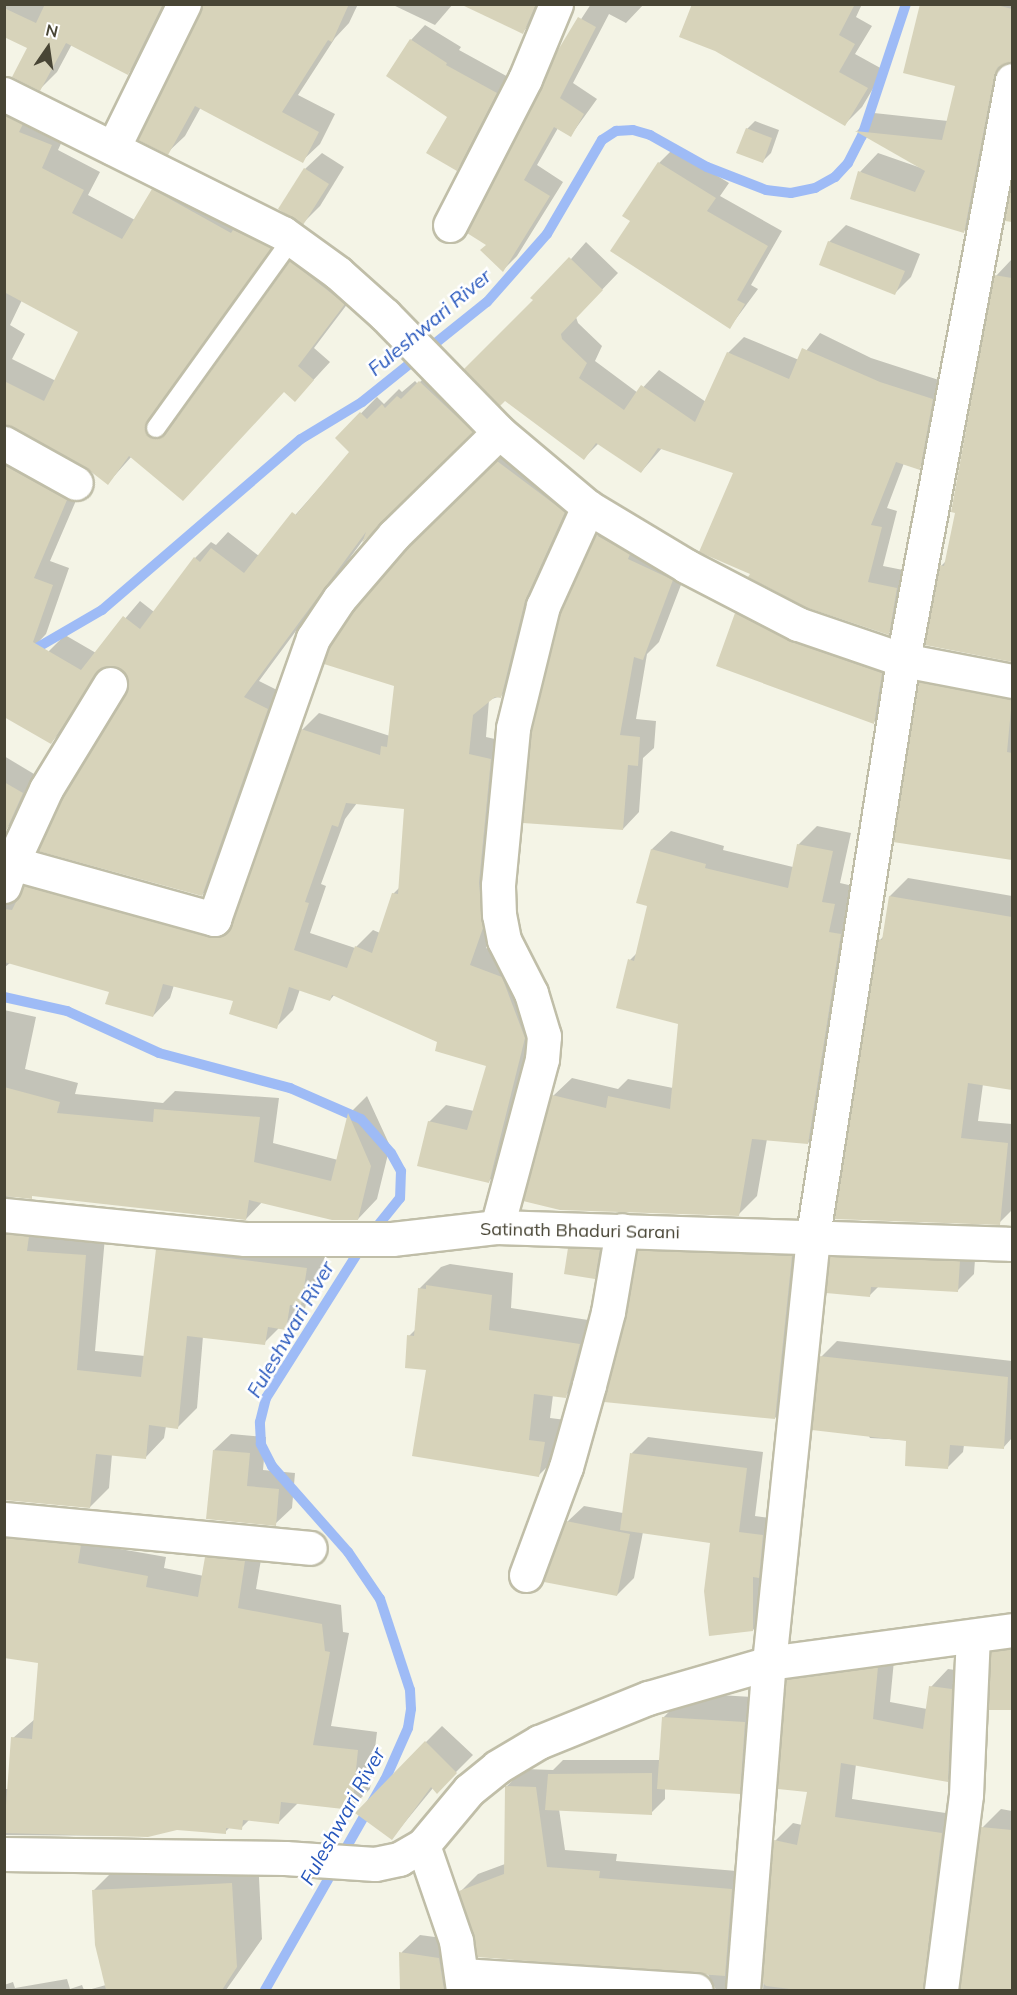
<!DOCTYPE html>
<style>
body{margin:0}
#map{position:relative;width:1017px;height:1995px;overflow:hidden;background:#f4f4e6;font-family:Mulish,sans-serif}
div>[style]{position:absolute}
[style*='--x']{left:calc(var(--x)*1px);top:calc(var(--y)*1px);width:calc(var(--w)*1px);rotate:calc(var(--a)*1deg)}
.shadow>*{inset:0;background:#0003}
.stream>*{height:10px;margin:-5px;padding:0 5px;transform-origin:5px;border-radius:5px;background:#9ebbf6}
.building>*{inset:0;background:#d7d3ba}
.roads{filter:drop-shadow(2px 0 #c0bea8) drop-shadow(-2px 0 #c0bea8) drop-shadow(0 2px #c0bea8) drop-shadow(0 -2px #c0bea8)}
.service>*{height:18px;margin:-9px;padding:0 9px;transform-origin:9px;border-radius:9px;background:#fff}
.minor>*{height:33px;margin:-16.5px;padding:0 16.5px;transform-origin:16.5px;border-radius:16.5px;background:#fff}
.tertiary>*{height:33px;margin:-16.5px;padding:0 16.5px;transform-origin:16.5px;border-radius:16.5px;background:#fff}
span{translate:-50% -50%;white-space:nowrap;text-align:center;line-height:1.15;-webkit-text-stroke:5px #fff;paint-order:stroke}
.street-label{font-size:18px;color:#484535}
.water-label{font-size:20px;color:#2656bc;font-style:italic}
.frame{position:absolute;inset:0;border:6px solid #484535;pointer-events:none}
.north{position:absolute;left:18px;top:18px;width:60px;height:60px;-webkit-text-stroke:4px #fff;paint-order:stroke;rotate:13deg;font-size:16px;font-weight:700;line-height:24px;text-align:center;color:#484535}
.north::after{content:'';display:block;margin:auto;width:21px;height:27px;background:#484535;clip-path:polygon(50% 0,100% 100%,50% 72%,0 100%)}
</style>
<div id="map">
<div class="shadow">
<i style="clip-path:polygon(4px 4px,170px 4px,145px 56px,128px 73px,72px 44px,57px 72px,40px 89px,29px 47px,4px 35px)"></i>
<i style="clip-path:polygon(204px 4px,358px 4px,349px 23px,335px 38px,298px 95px,335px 114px,320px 144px,302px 161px,201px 107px,185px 136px,167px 153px)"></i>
<i style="clip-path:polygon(391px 4px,453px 4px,435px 25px)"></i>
<i style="clip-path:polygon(483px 4px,545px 4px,523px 32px)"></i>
<i style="clip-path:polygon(644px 4px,626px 23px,609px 14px,573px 83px,597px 99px,571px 135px,558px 128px,537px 165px,563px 182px,517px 256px,503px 270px,488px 244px,557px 56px,591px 4px)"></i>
<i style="clip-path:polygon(693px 4px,862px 4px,856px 17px,872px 26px,855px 54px,884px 70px,862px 107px,845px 124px)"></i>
<i style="clip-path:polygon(921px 4px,1012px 4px,1012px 61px,982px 213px,964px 231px,860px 172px,878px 153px,924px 169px,857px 131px,874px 113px,948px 121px,957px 85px)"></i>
<i style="clip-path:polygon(425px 25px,461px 47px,459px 50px,510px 78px,471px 154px,456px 169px,450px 116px,411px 40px)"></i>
<i style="clip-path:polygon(evenodd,4px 93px,68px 128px,58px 150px,100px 172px,88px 195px,135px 220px,153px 190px,171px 172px,287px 231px,168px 421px,178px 419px,291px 262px,308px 245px,361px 286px,314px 348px,330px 362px,295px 400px,284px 391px,132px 456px,108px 483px,86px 465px,13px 425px,4px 425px,4px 93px,22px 300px,80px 332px,56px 381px,12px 359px,25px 334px,10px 325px,22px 300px)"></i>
<i style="clip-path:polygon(755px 121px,779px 130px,771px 153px,763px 161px,747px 129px)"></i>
<i style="clip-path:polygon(673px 149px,729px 183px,720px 196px,782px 231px,751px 285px,758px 289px,730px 327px,632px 220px,659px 163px)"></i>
<i style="clip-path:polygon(322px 153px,344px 167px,320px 206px,303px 223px,305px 169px)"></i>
<i style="clip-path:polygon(846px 225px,920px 254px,911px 277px,895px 293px,829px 242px)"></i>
<i style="clip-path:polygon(586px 242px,618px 273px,576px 317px,578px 323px,602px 346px,595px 361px,638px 393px,659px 370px,706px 402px,728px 353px,744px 337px,799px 360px,820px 333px,871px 358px,948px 383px,935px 452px,919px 468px,904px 463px,887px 508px,897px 511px,883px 566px,913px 572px,904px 617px,888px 634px,752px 573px,735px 473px,662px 448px,641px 472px,599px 443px,584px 458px,535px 300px)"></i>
<i style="clip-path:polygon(1012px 259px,1012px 661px,927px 644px,941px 566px,946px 561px,957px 512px,996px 276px)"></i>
<i style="clip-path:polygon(436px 366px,488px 415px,366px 536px,259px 681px,283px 693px,218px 878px,202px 895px,121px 667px,106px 667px,67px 726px,51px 742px,49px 651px,65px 635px,96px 653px,140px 601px,154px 612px,195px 558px,211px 542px,216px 545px,228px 532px,259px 556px,351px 452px,337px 438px,377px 397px,384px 404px,399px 389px,402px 392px,415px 381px,418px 384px)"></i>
<i style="clip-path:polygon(4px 433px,84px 482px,50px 561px,69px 568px,46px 634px,29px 652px,4px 640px)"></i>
<i style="clip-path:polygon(evenodd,515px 444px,581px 495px,518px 679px,501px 696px,489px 700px,486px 737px,508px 742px,499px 910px,486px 948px,519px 960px,541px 1020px,506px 1164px,489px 1181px,429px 1122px,446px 1105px,474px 1111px,488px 1065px,335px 994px,330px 1000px,300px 989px,293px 1010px,276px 1027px,235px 1000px,174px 985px,170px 998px,153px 1016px,111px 991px,11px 962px,4px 968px,4px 889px,22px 893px,42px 869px,233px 919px,302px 730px,319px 713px,390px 736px,409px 549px,515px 444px,357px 803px,406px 807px,400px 887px,393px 894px,380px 933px,373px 930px,355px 948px,310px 933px,326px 886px,321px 884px,345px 819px,357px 803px)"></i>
<i style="clip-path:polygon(614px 519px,689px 564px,659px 642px,647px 654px,636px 719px,656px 721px,654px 748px,643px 758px,639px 812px,623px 829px,597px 536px)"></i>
<i style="clip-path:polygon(759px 591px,904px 650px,896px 699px,874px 722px,718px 665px,737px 614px)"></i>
<i style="clip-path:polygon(938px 665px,1012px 679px,1012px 859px,895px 841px,920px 683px)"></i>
<i style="clip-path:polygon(4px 756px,39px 777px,22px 812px,6px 829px)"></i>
<i style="clip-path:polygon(817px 826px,851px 833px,840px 883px,853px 886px,826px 1124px,808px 1143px,767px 1139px,757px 1196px,738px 1215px,553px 1096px,572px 1078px,618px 1089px,628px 1079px,673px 1088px,679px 1023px,630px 960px,638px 952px,649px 905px,652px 849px,671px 831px,724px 846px,723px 850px,793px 867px,798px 845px)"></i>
<i style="clip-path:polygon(908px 878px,1012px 896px,1012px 1088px,983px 1084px,978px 1121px,1012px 1124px,1012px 1210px,999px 1223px,836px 1218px,880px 940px,884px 936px,890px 896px)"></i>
<i style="clip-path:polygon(4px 1010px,36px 1017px,25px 1069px,78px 1083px,75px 1094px,163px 1103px,175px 1091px,279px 1098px,273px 1143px,338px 1160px,349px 1114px,367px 1096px,390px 1146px,377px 1199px,358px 1219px,263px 1201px,246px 1219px,34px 1194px,6px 1197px,6px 1204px,105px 1237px,95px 1351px,145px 1356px,158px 1250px,177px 1230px,326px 1249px,320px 1285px,307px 1299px,305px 1309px,286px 1328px,280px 1327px,264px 1343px,203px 1336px,197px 1408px,178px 1427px,166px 1426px,164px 1438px,145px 1458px,112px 1454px,109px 1488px,90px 1507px,4px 1499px)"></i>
<i style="clip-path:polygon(586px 1232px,615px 1233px,611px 1261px,594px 1278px,569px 1249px)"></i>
<i style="clip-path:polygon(656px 1234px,808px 1239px,791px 1401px,775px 1418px,628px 1317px,639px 1251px)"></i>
<i style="clip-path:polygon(848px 1241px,976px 1245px,974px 1274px,958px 1290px,879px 1286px,870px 1295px,831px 1257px)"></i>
<i style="clip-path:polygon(450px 1264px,513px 1273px,511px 1308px,601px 1322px,588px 1374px,565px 1396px,553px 1395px,550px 1418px,566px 1420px,561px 1453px,539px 1475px,427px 1368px,409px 1336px,416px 1329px,419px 1289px,441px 1267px)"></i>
<i style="clip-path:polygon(837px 1341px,1012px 1361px,1012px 1438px,1003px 1448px,964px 1445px,963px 1452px,947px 1468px,908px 1440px,870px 1438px,821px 1357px)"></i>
<i style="clip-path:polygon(231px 1434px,266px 1437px,263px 1470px,295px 1473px,292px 1508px,275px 1524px,214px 1450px)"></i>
<i style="clip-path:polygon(648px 1437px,763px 1452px,755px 1516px,779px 1519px,769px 1613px,753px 1630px,711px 1542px,643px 1532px,634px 1578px,617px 1595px,567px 1522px,584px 1506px,623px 1513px,632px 1453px)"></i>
<i style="clip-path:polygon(4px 1499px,13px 1516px,99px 1526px,97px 1545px,166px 1557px,164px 1568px,204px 1576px,206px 1558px,226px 1538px,264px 1542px,256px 1589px,341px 1605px,343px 1632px,349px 1633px,331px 1726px,377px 1732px,370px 1789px,351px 1808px,298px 1803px,278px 1823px,250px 1819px,241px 1828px,230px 1827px,225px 1832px,177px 1829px,148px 1836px,4px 1835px,4px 1789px,8px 1789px,13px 1738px,35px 1719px,39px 1662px,4px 1657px)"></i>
<i style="clip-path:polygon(1009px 1638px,1012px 1638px,1012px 1709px,990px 1709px,992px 1655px)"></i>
<i style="clip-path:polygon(895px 1650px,890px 1702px,927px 1709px,931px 1687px,948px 1669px,969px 1672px,965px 1763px,947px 1781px,856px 1764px,852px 1799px,959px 1815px,947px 1987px,961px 1990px,983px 1827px,1001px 1809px,1012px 1811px,1012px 1990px,716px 1990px,708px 1974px,460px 1892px,478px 1874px,505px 1864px,506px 1787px,524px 1769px,553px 1770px,563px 1760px,661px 1760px,663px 1718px,687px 1693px,769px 1698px,764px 1768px,739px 1792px,665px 1788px,665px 1799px,651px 1813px,559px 1809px,565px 1850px,617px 1854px,616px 1861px,749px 1872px,750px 1988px,763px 1989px,775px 1841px,793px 1823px,802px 1825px,808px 1791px,788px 1680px,806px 1662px)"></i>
<i style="clip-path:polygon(442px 1726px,473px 1755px,437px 1791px,433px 1788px,392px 1838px,426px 1742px)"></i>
<i style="clip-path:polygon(258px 1857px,262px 1939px,226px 1990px,88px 1990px,106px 1985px,94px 1890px,120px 1864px)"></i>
<i style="clip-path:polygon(420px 1935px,457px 1940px,475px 1990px,401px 1990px,402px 1952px)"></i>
<i style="clip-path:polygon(67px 1979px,70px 1989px,82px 1985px,84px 1990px,4px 1990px,4px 1985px,13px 1982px,15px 1988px)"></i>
</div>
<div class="stream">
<i style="--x:28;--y:653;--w:86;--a:-30.2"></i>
<i style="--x:102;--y:610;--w:262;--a:-40.7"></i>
<i style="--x:301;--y:439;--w:71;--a:-31.2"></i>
<i style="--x:362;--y:402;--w:160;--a:-38.7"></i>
<i style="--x:487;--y:302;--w:91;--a:-48.6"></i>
<i style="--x:547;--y:234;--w:109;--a:-59.7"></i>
<i style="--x:602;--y:140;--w:17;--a:-33"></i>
<i style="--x:616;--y:131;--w:17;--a:-3"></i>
<i style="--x:633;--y:130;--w:18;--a:16"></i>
<i style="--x:650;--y:135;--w:65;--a:29.3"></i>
<i style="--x:707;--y:167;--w:63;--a:21.3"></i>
<i style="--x:766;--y:190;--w:25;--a:7"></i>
<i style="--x:791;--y:193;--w:25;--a:-12"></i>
<i style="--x:815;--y:188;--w:23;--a:-29"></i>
<i style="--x:835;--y:177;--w:19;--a:-47"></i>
<i style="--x:848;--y:163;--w:30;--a:-63"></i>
<i style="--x:862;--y:136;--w:139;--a:-71.6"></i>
<i style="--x:4;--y:997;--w:65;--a:12.5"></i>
<i style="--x:67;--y:1011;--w:101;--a:24.5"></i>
<i style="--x:159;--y:1053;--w:136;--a:15"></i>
<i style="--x:290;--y:1088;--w:77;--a:23.6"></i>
<i style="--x:361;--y:1119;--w:45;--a:48.6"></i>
<i style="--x:391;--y:1153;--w:21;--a:61"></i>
<i style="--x:401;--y:1171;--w:27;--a:92"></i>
<i style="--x:400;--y:1198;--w:46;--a:128.9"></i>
<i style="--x:265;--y:1990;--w:242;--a:-60.3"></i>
<i style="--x:385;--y:1780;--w:57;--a:-66.1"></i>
<i style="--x:408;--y:1728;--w:19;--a:-81"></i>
<i style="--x:411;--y:1709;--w:19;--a:-93"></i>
<i style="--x:410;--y:1690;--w:96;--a:-108.2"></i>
<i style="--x:380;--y:1599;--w:57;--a:-124.2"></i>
<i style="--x:348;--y:1552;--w:115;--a:-131.5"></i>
<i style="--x:272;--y:1466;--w:25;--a:-117"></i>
<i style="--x:261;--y:1444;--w:22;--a:-93"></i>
<i style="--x:260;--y:1422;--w:25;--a:-76"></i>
<i style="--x:266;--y:1398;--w:180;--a:-57.7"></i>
</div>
<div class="building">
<i style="clip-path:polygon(45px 4px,163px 4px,128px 75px,66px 43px,40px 91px,12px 77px,27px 48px,4px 37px,4px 8px,36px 23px)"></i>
<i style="clip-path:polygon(202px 4px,349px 4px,332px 42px,328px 40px,282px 112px,319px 132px,303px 163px,195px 106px,168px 155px,138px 140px)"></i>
<i style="clip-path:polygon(460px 4px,536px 4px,523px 34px)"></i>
<i style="clip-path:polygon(692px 4px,855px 4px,839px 35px,855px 44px,839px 72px,868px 88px,845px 126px,715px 51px,679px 37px)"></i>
<i style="clip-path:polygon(920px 4px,993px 4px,1012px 9px,1012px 62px,998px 67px,994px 77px,964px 233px,850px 199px,858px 171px,915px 192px,925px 171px,855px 131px,942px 140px,955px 86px,903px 73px)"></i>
<i style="clip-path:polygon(578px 17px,596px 27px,560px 98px,584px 114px,571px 137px,554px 127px,524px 180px,550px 196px,503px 272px,480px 250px,486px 245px,467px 233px,555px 55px)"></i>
<i style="clip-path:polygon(410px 39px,447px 63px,446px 65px,497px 93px,457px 171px,426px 153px,447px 117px,386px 76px)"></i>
<i style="clip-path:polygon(4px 115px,23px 124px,19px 132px,52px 145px,42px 168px,84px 190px,72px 213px,122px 239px,152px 189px,231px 233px,233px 230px,272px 248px,147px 421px,146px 432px,150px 437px,165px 435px,290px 261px,345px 304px,298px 366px,314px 380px,295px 402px,284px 392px,183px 501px,129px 456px,108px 485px,85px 467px,4px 424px,4px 381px,44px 401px,78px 332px,4px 292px)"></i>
<i style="clip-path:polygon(746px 128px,772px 138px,763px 163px,736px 153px)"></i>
<i style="clip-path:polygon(658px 162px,716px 198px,707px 211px,768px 246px,737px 300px,745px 304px,730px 329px,610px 251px,630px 221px,622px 216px)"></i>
<i style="clip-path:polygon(304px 168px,329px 184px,303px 225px,278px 209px)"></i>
<i style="clip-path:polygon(1012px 179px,1012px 222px,1005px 221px)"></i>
<i style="clip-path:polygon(828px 241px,905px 271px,895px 295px,819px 265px)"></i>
<i style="clip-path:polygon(569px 257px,603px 290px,561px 334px,562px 339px,587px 363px,579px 378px,624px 410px,641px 385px,695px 422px,727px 352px,789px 379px,802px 348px,880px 382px,933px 399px,920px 470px,896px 462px,871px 525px,882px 527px,868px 582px,897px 588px,889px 635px,805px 607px,748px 577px,750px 574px,699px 552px,733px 473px,658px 448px,641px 473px,596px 443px,584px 460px,505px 401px,500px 406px,464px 369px,533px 300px,530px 298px)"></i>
<i style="clip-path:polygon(994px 275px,1012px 278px,1012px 662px,925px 645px,940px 565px,944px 566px,955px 513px,951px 512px)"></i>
<i style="clip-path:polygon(419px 381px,473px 432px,362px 543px,366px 532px,244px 697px,268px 709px,202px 896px,38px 851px,63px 798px,129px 684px,119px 668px,101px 668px,51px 744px,4px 717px,4px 465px,67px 500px,34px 578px,53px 585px,33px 642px,81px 670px,123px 616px,140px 629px,194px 557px,200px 562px,211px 548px,244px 573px,292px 512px,296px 515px,349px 452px,335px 438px,360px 412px,367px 419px,382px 404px,385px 408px,397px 396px,401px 399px)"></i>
<i style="clip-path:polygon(evenodd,497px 461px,565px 512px,525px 601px,501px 698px,495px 697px,473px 715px,469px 754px,491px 759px,479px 883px,483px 928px,470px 965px,502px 977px,525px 1038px,489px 1183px,417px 1166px,428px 1121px,467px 1130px,486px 1066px,435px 1051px,437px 1042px,332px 995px,330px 1001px,289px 987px,277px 1029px,229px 1014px,233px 1001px,163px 984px,153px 1017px,105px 1004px,109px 992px,4px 962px,4px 909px,12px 910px,24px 886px,209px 937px,227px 933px,301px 729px,380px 755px,381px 746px,387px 747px,394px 686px,324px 664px,330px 646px,354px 610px,408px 548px,497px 461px,346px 803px,404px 809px,398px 894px,392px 893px,372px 953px,355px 946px,347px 968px,294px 950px,309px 903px,305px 902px,332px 825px,338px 827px,346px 803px)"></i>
<i style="clip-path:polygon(596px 535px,630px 554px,628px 559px,673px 580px,643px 660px,634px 657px,620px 735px,640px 737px,638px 766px,628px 765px,623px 830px,523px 823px,532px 731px,561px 612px)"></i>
<i style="clip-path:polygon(735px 613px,792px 642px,882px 673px,874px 724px,716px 666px)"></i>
<i style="clip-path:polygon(919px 682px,1012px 699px,1007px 752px,1012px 753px,1012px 860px,893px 842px)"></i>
<i style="clip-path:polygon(4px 782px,23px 793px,6px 831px,4px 830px)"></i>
<i style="clip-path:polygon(797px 844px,833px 851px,822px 902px,835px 904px,829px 932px,841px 934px,808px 1144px,752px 1139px,739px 1216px,560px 1210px,523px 1201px,552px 1095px,606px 1108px,608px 1096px,670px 1109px,678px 1024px,616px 1008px,628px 959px,634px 961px,647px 906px,636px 903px,651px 849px,706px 864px,705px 868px,788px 888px)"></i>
<i style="clip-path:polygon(889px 896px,1012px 917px,1012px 1090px,968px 1083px,961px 1138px,1008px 1143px,1000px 1225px,834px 1219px,878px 939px,882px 940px)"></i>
<i style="clip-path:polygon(4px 1087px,60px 1102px,57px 1113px,153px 1122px,154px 1109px,260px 1117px,254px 1162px,331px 1181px,348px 1113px,371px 1166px,358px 1220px,332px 1220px,249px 1200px,246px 1220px,32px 1196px,32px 1199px,4px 1196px)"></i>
<i style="clip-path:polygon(4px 1234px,29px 1236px,27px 1251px,86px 1255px,77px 1370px,141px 1377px,156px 1249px,307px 1268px,301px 1306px,290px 1305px,286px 1330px,268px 1327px,265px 1345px,187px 1336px,178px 1429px,149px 1425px,146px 1459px,96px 1454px,90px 1508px,4px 1500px)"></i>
<i style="clip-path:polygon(568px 1248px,600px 1249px,595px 1279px,564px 1274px)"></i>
<i style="clip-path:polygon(638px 1250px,792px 1256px,775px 1419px,604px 1402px,626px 1317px)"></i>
<i style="clip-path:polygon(830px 1257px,960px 1261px,958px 1292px,871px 1287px,870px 1297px,826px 1293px)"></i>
<i style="clip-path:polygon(426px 1285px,492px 1295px,489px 1330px,580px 1344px,566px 1398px,534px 1394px,529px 1440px,545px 1442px,539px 1477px,412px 1456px,426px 1370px,405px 1368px,407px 1335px,414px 1336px,418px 1288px,426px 1289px)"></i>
<i style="clip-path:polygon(819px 1356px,1008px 1377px,1004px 1449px,950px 1445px,948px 1469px,905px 1466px,906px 1441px,812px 1430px)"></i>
<i style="clip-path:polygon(213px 1450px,250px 1453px,247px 1486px,279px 1489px,276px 1526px,206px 1519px)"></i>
<i style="clip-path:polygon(630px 1453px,747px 1468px,739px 1532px,763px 1535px,759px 1578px,753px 1577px,753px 1631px,709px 1636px,704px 1591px,710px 1543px,620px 1530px)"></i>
<i style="clip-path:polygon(566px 1521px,630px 1534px,617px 1596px,544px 1582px)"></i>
<i style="clip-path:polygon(4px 1538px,81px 1545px,78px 1563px,148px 1576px,146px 1587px,198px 1597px,205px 1557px,245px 1561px,238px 1608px,322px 1624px,325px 1651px,330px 1652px,313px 1745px,358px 1750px,352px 1810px,281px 1802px,279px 1824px,243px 1820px,242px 1830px,226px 1828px,226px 1834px,177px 1830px,148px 1837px,4px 1833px,11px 1737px,32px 1739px,38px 1663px,4px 1658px)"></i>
<i style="clip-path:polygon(1012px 1649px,1012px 1710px,988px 1710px,991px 1652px)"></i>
<i style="clip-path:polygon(878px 1667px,873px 1719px,923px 1729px,929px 1686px,952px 1689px,948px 1782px,841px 1763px,835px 1817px,942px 1833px,923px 1990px,798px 1990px,766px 1986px,762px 1982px,774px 1840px,797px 1845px,807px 1792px,778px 1789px,786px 1680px)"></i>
<i style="clip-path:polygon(662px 1717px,745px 1722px,740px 1794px,657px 1789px)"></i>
<i style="clip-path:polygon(425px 1741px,457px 1773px,437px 1794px,431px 1787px,392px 1840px,355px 1813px)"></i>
<i style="clip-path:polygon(652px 1773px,652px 1815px,545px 1810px,548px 1774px)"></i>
<i style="clip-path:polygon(505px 1786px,536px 1787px,547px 1867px,600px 1871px,599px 1878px,732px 1889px,725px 1976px,477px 1957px,459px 1891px,504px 1874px)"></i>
<i style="clip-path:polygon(981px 1827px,1012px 1830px,1012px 1990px,960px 1990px)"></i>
<i style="clip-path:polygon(232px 1883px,237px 1967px,222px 1990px,106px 1990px,95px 1945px,92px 1890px)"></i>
<i style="clip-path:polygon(399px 1952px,439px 1958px,444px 1990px,400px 1990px)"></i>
</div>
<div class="roads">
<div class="service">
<i style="--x:156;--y:428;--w:233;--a:-54.3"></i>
</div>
<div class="minor">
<i style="--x:4;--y:94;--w:312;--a:26.5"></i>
<i style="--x:283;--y:233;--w:68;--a:36"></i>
<i style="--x:338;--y:273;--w:63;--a:41.8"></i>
<i style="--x:385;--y:315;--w:163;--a:45.7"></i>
<i style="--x:499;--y:432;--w:116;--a:40.1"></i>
<i style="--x:588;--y:507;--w:114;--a:31"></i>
<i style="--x:686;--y:566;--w:126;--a:27.4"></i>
<i style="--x:798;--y:624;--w:111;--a:18.9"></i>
<i style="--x:903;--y:660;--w:111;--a:10.9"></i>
<i style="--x:113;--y:148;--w:161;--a:-63.8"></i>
<i style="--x:450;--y:225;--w:164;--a:-62.8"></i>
<i style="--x:525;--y:79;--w:81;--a:-67.5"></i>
<i style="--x:4;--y:443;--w:82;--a:29.1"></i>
<i style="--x:12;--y:863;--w:81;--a:-65.3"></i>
<i style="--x:46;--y:789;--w:123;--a:-58.6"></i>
<i style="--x:4;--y:886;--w:24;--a:-71"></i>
<i style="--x:12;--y:863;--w:210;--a:15.5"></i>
<i style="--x:214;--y:919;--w:298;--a:-70.6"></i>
<i style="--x:313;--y:638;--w:47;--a:-56.3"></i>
<i style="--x:339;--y:599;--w:84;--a:-49.3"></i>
<i style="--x:394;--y:535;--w:147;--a:-44.4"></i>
<i style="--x:4;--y:1215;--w:242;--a:5.7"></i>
<i style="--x:245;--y:1239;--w:147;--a:0"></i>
<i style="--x:392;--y:1239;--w:106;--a:-6.5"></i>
<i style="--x:497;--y:1227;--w:515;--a:1.89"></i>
<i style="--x:497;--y:1227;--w:174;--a:-75"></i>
<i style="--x:542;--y:1059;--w:23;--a:-85"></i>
<i style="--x:544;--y:1036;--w:45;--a:-106.8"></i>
<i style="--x:531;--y:993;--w:59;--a:-117"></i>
<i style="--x:504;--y:940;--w:25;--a:-101"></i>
<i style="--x:499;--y:915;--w:30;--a:-92"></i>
<i style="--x:498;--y:885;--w:158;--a:-84.5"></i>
<i style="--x:513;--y:728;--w:126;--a:-76.2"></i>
<i style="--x:543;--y:606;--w:109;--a:-65.6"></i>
<i style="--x:4;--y:1519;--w:307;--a:5.4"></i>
<i style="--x:526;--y:1575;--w:115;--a:-69.7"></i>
<i style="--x:566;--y:1467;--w:85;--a:-74.3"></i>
<i style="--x:589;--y:1385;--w:75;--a:-75.4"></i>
<i style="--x:608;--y:1312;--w:83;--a:-80.3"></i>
<i style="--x:423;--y:1845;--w:102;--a:71"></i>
<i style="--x:456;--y:1941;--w:49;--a:81.9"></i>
<i style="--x:463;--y:1975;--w:233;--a:3.7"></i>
<i style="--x:743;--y:1990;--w:328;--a:-85.5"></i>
<i style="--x:769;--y:1663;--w:430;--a:-84.1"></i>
<i style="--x:813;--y:1235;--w:582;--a:-81.1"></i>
<i style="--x:903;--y:660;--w:590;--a:-79.36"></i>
<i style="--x:941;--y:1990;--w:197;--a:-82.7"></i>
<i style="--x:966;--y:1795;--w:159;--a:-87.5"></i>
</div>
<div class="tertiary">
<i style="--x:4;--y:1854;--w:281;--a:0.8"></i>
<i style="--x:285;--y:1858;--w:90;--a:3.8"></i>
<i style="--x:375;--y:1864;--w:25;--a:-12"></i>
<i style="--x:399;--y:1859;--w:28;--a:-30"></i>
<i style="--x:423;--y:1845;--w:72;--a:-50.1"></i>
<i style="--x:469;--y:1790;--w:36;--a:-39"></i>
<i style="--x:497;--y:1767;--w:49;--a:-30.8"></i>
<i style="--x:539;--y:1742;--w:118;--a:-22"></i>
<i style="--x:648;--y:1698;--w:126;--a:-16.1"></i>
<i style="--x:769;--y:1663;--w:245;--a:-7.7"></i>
</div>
</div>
<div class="street-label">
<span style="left:580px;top:1231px;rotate:1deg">Satinath Bhaduri Sarani</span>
</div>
<div class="water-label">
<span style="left:429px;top:322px;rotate:-40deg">Fuleshwari River</span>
<span style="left:290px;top:1329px;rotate:-60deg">Fuleshwari River</span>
<span style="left:342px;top:1816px;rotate:-61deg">Fuleshwari River</span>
</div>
<div class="frame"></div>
<div class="north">N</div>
</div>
